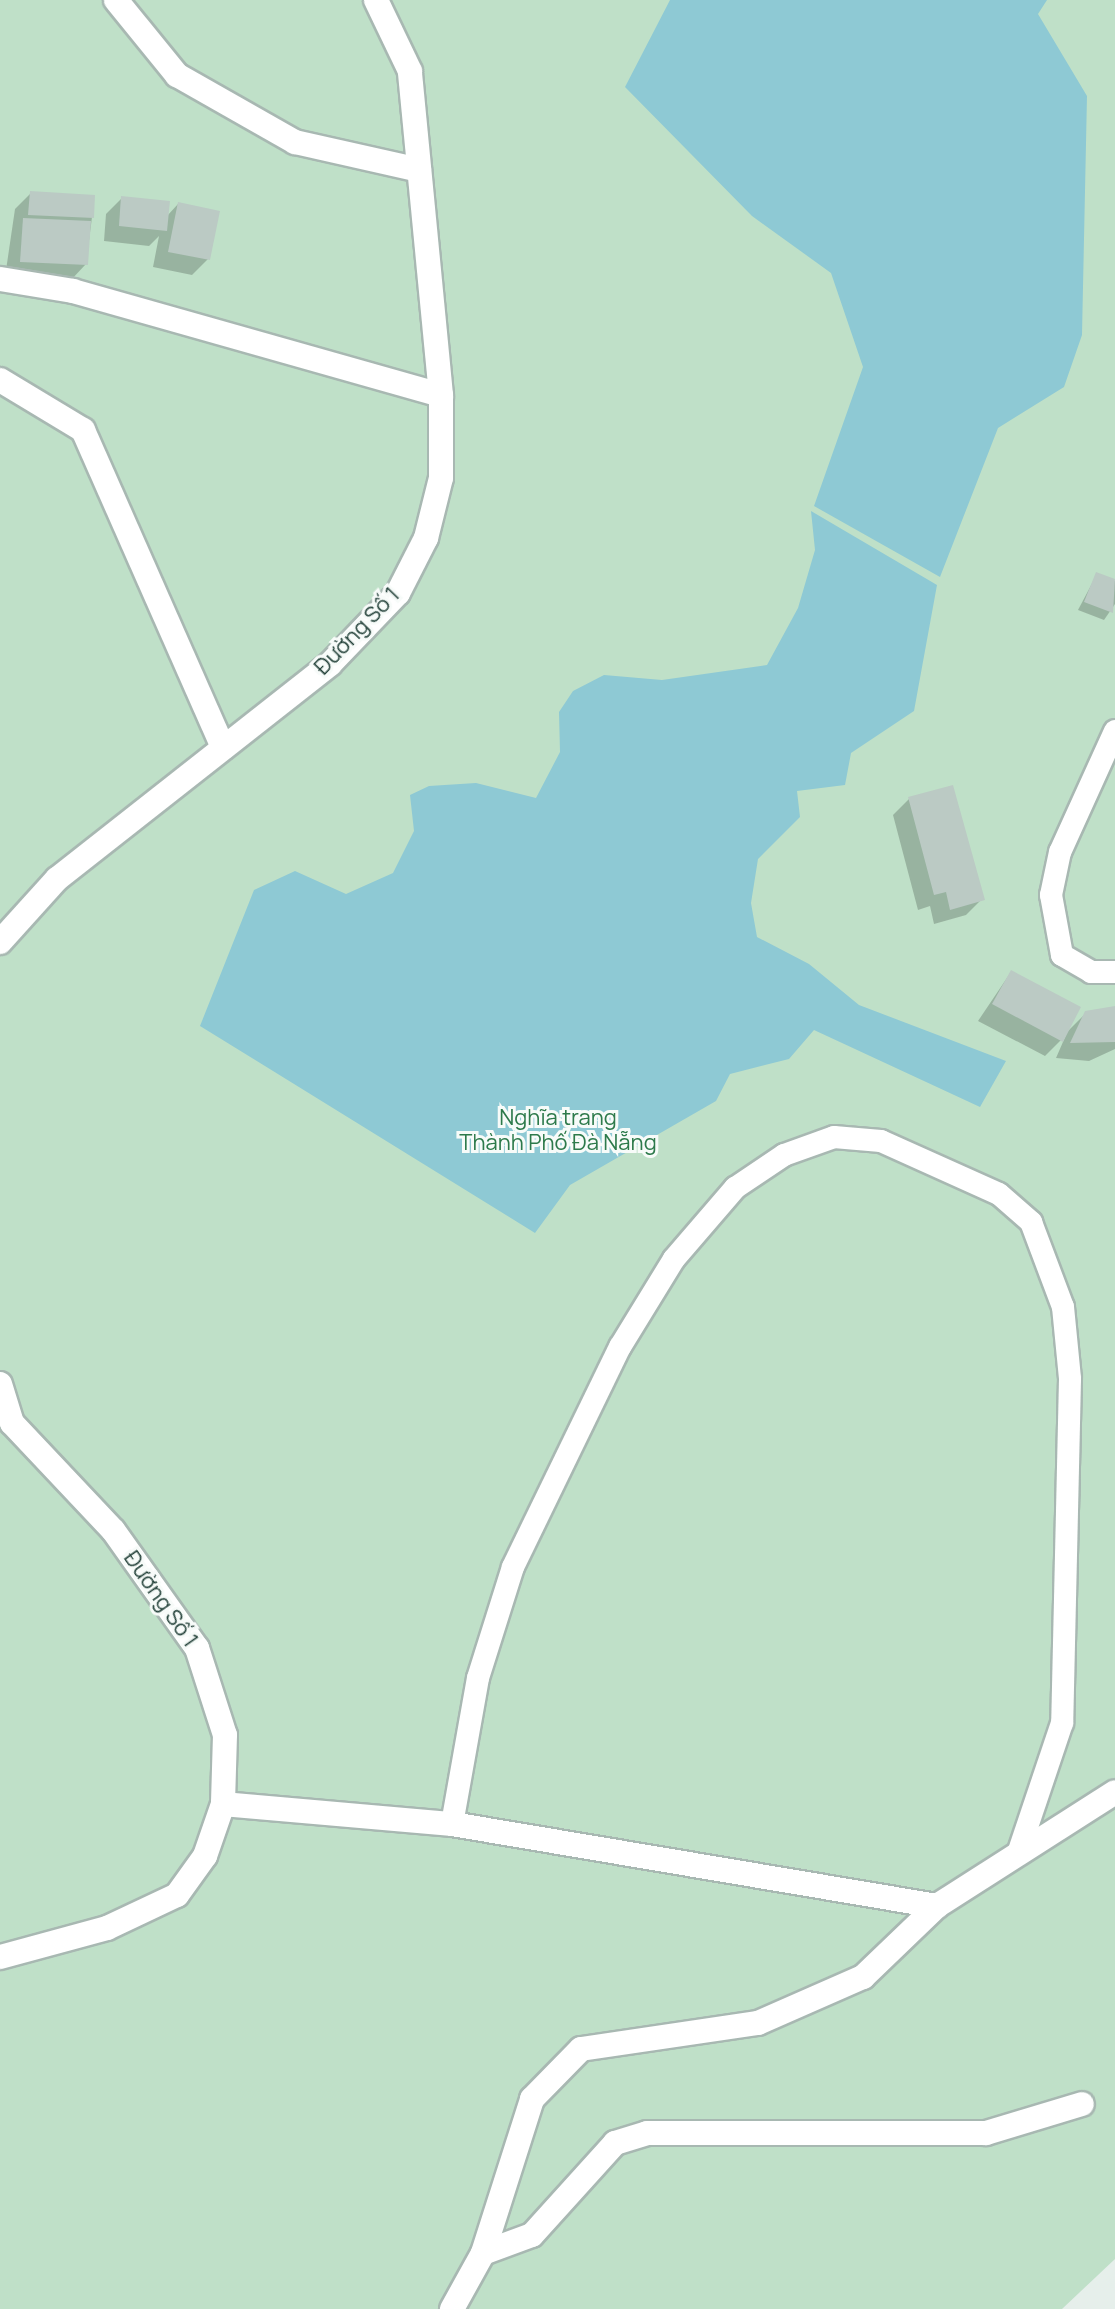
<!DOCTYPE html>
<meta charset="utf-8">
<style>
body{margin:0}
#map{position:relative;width:1115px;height:2309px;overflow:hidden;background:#e6efeb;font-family:Manrope,sans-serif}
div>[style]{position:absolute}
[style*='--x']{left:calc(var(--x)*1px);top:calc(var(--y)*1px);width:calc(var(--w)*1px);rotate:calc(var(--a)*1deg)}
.green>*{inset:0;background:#bfe0c8}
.water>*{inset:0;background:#8ec9d4}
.shadow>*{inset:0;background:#0003}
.building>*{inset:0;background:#bbcac4}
.roads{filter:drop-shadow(2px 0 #a8b8b2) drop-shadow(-2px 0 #a8b8b2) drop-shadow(0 2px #a8b8b2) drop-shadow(0 -2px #a8b8b2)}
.lane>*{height:22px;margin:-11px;padding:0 11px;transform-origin:11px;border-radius:11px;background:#fff}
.street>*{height:24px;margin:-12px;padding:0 12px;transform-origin:12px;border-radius:12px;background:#fff}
span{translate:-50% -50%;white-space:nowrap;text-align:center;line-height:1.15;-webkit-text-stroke:6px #f7fbf9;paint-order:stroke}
.street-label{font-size:22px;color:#24423a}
.park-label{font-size:22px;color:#2d7a4b}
</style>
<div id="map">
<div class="green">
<i style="clip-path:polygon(0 0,1115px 0,1115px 2259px,1062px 2309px,0 2309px)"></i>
</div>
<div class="water">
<i style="clip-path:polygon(670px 0,1047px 0,1038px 14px,1087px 96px,1082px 335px,1064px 387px,998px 428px,940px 577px,814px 506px,863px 367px,831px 273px,752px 216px,625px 87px)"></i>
<i style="clip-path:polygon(811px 511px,937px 585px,914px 711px,851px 753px,845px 785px,797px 791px,800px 817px,758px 859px,751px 903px,757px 937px,809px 964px,859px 1005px,1006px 1061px,980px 1107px,814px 1030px,789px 1059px,730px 1074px,716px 1101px,570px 1185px,535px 1233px,200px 1026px,254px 890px,295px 871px,346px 894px,393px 873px,414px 831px,410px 795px,429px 786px,476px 783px,536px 798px,560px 752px,559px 712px,573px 691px,604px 675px,662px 680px,767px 665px,798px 608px,815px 550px)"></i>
</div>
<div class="shadow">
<i style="clip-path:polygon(31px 193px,92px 217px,86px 264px,71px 280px,5px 277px,15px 209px)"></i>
<i style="clip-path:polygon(122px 198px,167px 216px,178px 204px,208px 259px,192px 275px,153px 267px,159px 236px,149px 246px,104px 241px,106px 214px)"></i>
<i style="clip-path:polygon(1097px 574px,1115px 581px,1115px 604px,1104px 620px,1078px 610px)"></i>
<i style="clip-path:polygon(909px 799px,982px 899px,966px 915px,934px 924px,930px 906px,918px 910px,893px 815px)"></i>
<i style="clip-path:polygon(1011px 972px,1067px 1032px,1086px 1013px,1115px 1008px,1115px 1049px,1089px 1061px,1056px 1058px,1066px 1035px,1045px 1056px,978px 1021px)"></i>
</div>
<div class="building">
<i style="clip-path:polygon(30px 191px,95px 195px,94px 218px,28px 215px)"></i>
<i style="clip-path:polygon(121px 196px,170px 201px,167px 231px,119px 226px)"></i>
<i style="clip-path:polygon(178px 202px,220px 211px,210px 260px,168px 252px)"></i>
<i style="clip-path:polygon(23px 218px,91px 221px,88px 265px,20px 262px)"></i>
<i style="clip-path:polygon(1096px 572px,1115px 579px,1113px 613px,1084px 602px)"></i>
<i style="clip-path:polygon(953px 785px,985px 900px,950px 910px,946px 892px,934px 895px,908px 797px)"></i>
<i style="clip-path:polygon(1011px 970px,1081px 1007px,1063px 1042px,992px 1004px)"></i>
<i style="clip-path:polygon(1115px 1006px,1115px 1042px,1070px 1043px,1085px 1011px)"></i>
</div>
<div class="roads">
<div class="lane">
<i style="--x:1115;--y:731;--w:133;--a:114.4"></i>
<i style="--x:1060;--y:852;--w:44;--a:101.8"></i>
<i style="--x:1051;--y:895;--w:61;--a:79.6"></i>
<i style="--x:1062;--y:955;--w:34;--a:30"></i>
<i style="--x:1091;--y:972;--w:24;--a:0"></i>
<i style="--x:452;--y:1824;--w:148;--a:-79.9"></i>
<i style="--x:478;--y:1678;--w:116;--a:-72.5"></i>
<i style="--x:513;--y:1567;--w:245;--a:-64.1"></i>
<i style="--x:620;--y:1347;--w:103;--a:-58.5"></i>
<i style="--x:674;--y:1259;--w:94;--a:-49.3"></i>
<i style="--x:735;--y:1188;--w:59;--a:-34"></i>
<i style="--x:784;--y:1155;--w:53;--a:-19.8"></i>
<i style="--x:834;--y:1137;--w:47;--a:4.9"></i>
<i style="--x:881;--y:1141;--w:129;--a:24.2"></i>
<i style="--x:999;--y:1194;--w:43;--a:41.2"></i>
<i style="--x:1031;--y:1222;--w:91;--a:69.4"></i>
<i style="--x:1063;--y:1307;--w:72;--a:84.4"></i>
<i style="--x:1070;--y:1379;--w:344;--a:91.3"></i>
<i style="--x:1062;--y:1723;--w:138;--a:108.6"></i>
</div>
<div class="street">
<i style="--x:116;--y:0;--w:97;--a:50.9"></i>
<i style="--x:177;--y:75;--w:136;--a:29.6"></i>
<i style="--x:295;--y:142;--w:127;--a:12.7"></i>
<i style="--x:0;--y:279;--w:74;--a:9.3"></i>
<i style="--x:73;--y:291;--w:382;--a:15.8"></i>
<i style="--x:0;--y:380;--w:97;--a:31.1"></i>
<i style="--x:83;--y:430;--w:347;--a:66.2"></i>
<i style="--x:0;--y:942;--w:85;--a:-47.9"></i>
<i style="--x:57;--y:879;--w:347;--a:-38.2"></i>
<i style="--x:330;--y:664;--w:98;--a:-46.2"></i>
<i style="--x:398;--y:593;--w:62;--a:-63"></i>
<i style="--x:426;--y:538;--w:62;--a:-76"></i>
<i style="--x:441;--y:478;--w:83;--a:-90"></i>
<i style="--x:441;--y:395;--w:325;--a:-95.5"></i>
<i style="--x:410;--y:71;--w:79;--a:-115.6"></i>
<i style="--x:0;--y:1384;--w:41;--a:72.9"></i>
<i style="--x:12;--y:1423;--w:147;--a:46.7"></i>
<i style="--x:113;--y:1530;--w:145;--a:54.6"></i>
<i style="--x:197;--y:1648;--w:91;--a:72.2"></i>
<i style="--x:225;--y:1735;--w:69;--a:91.7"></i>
<i style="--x:223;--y:1804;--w:55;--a:109.1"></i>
<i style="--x:205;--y:1856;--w:48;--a:125.7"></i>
<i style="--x:177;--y:1895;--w:77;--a:154.8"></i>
<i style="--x:107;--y:1928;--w:111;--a:164.8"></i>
<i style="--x:223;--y:1804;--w:230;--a:5"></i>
<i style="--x:452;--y:1824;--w:492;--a:9.6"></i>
<i style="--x:483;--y:2253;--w:52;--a:-20.2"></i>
<i style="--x:532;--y:2235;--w:124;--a:-47.9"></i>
<i style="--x:615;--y:2143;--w:34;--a:-17"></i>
<i style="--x:647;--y:2133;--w:339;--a:0"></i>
<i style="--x:986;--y:2133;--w:100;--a:-16.8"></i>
<i style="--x:452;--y:2309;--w:64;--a:-61"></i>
<i style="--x:483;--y:2253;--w:162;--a:-72.3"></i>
<i style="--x:532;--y:2099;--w:70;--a:-45.6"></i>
<i style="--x:581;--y:2049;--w:179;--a:-8.4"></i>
<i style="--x:758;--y:2023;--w:115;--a:-23.7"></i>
<i style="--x:863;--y:1977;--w:103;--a:-43.8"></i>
<i style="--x:937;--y:1906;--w:211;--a:-32.6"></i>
</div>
</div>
<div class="street-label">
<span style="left:357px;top:631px;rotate:-46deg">Đường Số 1</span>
<span style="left:161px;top:1599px;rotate:55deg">Đường Số 1</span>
</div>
<div class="park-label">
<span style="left:558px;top:1130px">Nghĩa trang<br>Thành Phố Đà Nẵng</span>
</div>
</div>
